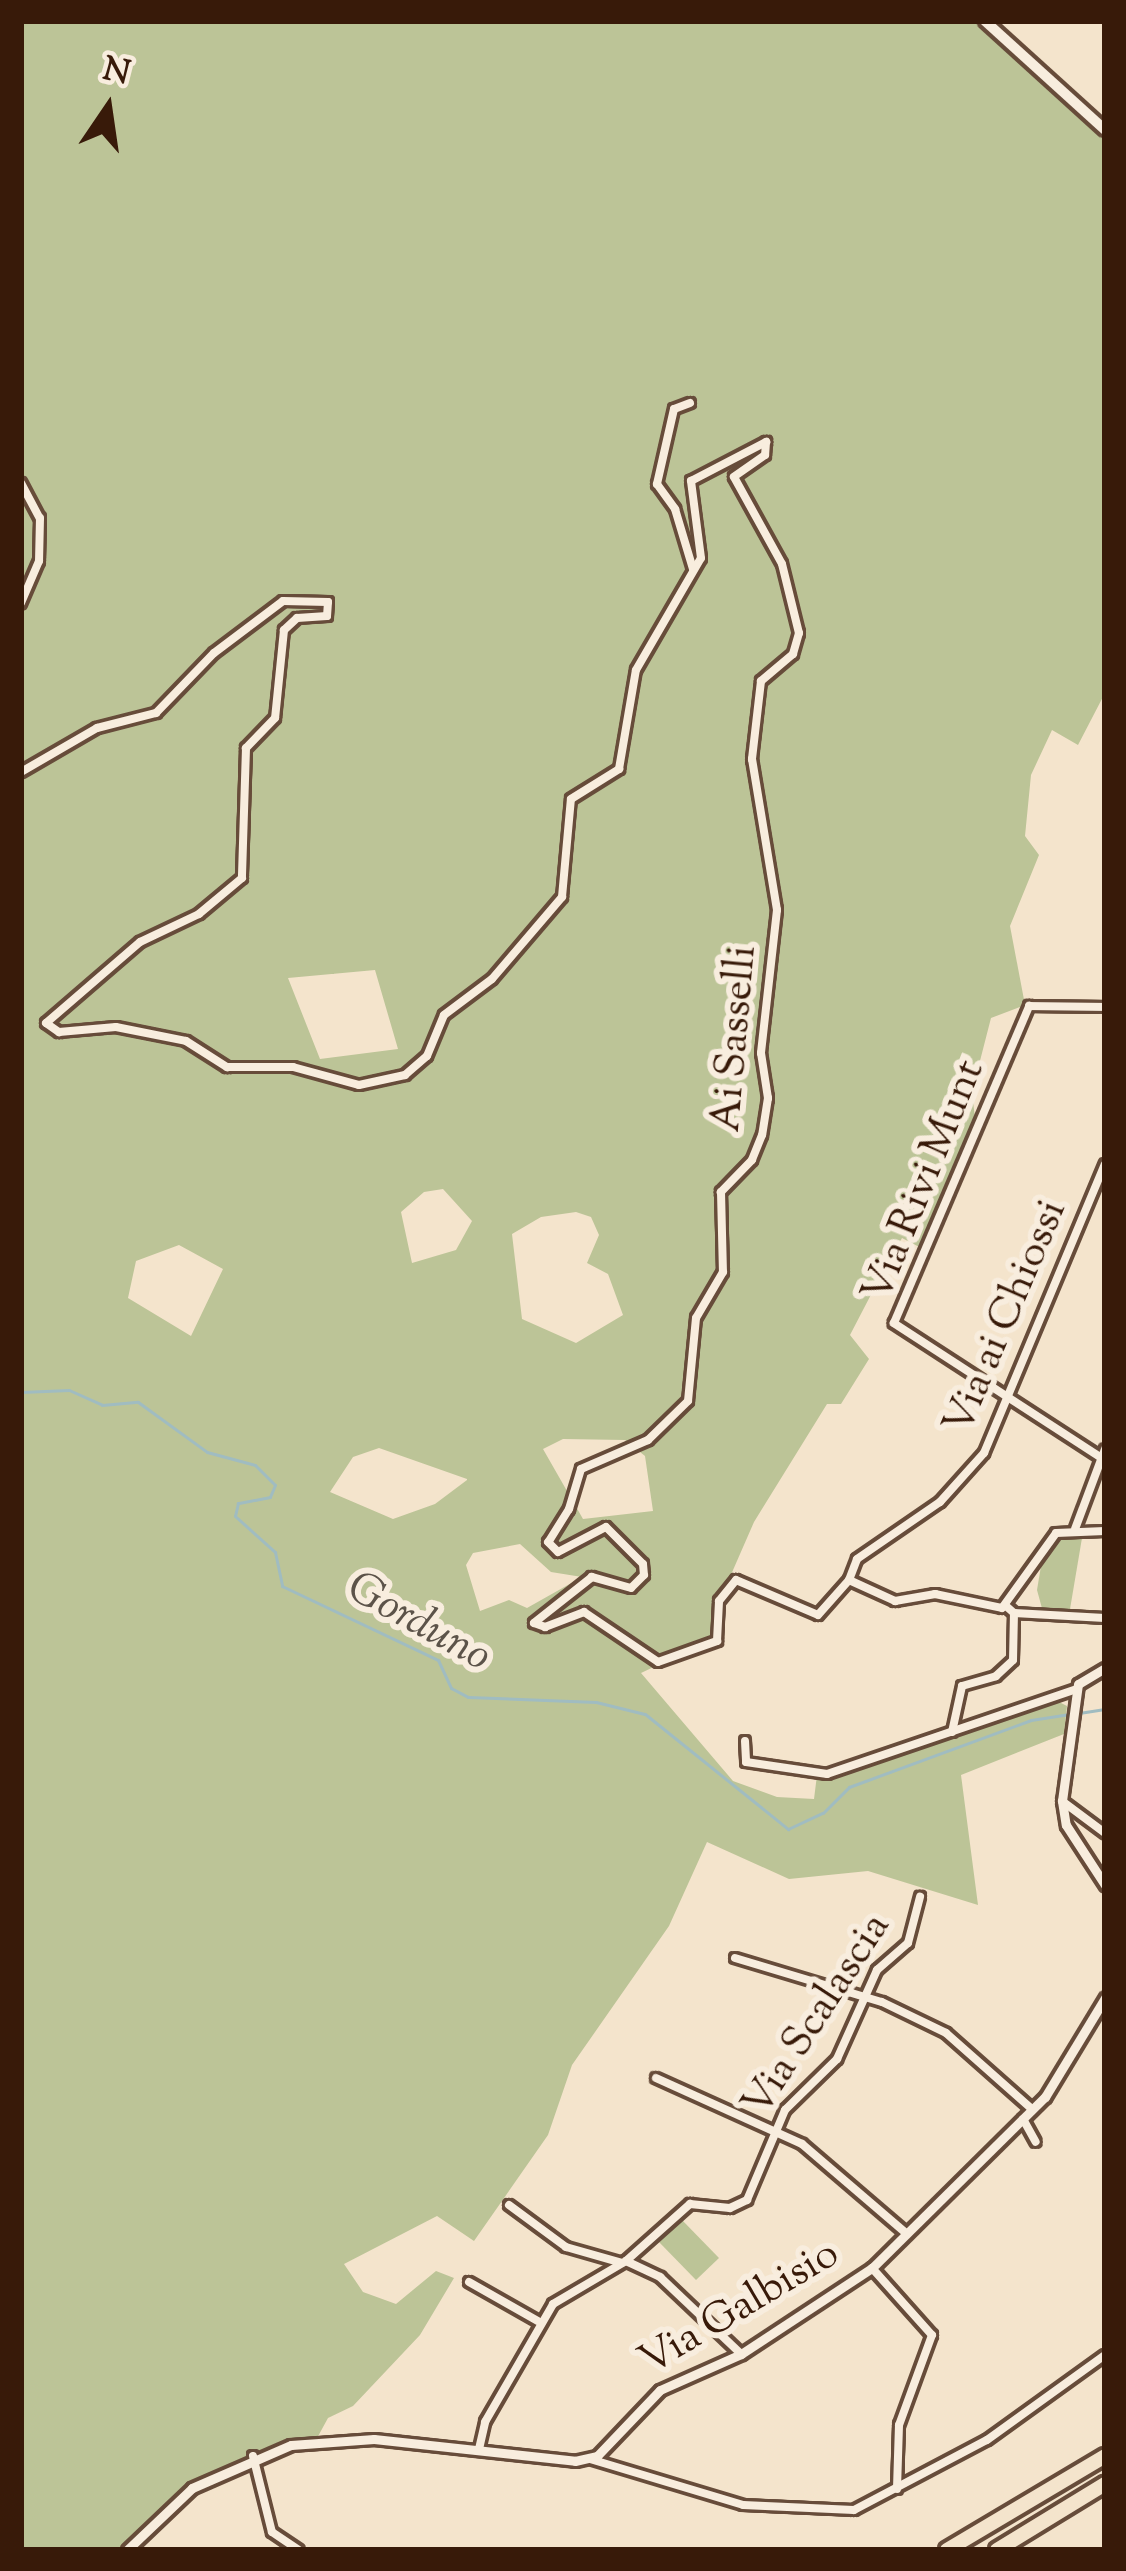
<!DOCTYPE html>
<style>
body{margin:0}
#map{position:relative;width:1126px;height:2571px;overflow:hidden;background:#f4e4cc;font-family:"Sorts Mill Goudy",serif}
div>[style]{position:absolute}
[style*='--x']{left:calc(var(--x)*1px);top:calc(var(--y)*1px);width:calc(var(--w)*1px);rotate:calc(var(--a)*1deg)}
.green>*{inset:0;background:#bcc497}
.stream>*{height:3px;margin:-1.5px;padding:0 1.5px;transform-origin:1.5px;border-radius:1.5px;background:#a0bcc1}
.roads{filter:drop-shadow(3px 0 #674c3a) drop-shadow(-3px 0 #674c3a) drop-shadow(0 3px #674c3a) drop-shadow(0 -3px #674c3a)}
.minor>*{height:8px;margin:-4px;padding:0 4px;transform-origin:4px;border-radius:4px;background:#f8edde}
.tertiary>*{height:9px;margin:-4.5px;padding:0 4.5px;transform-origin:4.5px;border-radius:4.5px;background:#f8edde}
.secondary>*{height:10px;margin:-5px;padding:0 5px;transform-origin:5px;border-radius:5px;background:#f8edde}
.motorway>*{height:14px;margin:-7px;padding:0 7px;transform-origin:7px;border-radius:7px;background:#f4e4cc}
span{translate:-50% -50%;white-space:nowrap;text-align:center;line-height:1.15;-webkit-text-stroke:12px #f8edde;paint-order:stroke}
.street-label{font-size:42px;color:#381a09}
.water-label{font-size:45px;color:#5c5349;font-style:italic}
.frame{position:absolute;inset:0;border:24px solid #381a09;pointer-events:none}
.north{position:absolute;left:48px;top:48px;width:120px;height:120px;-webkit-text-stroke:9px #f8edde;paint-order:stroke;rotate:13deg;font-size:33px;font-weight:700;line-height:48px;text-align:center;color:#381a09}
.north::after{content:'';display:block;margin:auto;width:42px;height:54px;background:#381a09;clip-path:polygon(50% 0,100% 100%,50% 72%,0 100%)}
</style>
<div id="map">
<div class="green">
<i style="clip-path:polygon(evenodd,21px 21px,985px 21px,1105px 130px,1105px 693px,1078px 745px,1052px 730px,1031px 775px,1025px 836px,1039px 855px,1010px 926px,1025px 1005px,991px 1018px,972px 1092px,977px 1136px,955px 1190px,927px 1251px,902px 1238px,876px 1285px,850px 1335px,869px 1359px,841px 1404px,827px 1404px,754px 1522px,723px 1593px,719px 1636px,641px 1673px,733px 1781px,777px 1797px,814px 1799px,817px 1775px,1051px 1698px,1067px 1706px,1064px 1734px,961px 1775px,978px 1905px,868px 1871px,789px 1879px,707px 1842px,669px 1926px,572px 2065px,548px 2135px,474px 2241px,437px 2216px,344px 2264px,363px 2292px,396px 2304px,436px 2271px,454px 2278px,420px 2335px,353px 2406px,328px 2418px,316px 2440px,219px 2471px,127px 2550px,21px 2550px,21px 21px,375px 970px,398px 1049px,320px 1059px,288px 978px,375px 970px,21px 21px,443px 1189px,472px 1221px,456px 1250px,412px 1263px,401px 1212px,424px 1192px,443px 1189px,21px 21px,576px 1212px,591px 1217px,599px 1235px,587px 1263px,608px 1274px,623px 1315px,576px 1343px,522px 1319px,512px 1234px,541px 1217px,576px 1212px,21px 21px,179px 1245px,223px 1269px,191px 1336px,128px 1298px,136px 1261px,179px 1245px,21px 21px,563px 1439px,625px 1440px,645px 1456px,653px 1511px,583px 1519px,543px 1449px,563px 1439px,21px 21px,379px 1448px,467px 1479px,467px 1480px,435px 1504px,393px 1519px,330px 1492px,353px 1457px,379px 1448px,21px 21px,520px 1544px,551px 1572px,582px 1577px,527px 1608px,509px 1600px,480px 1611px,466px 1565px,473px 1553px,520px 1544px)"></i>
<i style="clip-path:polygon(1064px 1535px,1082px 1538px,1069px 1615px,1043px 1612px,1037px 1590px,1042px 1560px)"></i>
<i style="clip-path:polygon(681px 2219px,719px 2258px,696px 2280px,658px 2241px)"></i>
</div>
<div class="stream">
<i style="--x:21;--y:1392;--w:48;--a:-2.4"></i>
<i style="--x:69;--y:1390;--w:36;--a:24"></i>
<i style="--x:102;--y:1405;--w:36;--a:-5"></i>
<i style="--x:138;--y:1402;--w:85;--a:35.9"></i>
<i style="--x:207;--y:1452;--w:50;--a:15.2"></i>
<i style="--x:255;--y:1465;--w:28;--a:45"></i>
<i style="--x:275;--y:1485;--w:13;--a:113"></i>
<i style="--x:270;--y:1497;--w:33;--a:169"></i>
<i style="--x:238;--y:1503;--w:13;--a:103"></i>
<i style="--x:235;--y:1516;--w:54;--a:42"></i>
<i style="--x:275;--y:1552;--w:35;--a:78"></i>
<i style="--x:282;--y:1586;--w:173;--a:25.4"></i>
<i style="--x:438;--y:1660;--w:31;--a:65"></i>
<i style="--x:451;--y:1688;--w:19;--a:28"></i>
<i style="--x:468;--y:1697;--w:128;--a:2.2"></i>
<i style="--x:596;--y:1702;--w:50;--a:13.8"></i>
<i style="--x:645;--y:1714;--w:184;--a:38.8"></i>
<i style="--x:788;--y:1829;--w:38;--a:-25"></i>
<i style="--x:823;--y:1813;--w:37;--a:-45"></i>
<i style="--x:849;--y:1787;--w:194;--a:-20.2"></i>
<i style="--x:1031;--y:1720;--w:39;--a:-9"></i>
<i style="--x:1079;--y:1713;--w:26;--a:-9"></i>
</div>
<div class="roads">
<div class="minor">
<i style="--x:690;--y:403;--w:17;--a:159"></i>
<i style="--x:674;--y:409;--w:77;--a:102.8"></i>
<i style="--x:657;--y:484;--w:31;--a:54"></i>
<i style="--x:675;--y:509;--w:63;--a:73.3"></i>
<i style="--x:21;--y:483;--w:40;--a:62"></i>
<i style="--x:40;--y:518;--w:43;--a:91.3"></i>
<i style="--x:39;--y:561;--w:46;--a:113.2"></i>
<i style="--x:21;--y:772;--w:88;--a:-30.1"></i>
<i style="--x:97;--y:728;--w:61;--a:-14.3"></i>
<i style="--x:156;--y:713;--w:83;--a:-46"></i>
<i style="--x:214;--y:653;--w:86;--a:-37"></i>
<i style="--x:283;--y:601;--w:45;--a:1.3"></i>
<i style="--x:328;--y:602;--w:14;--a:94"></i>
<i style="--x:327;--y:616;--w:30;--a:176"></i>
<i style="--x:297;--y:618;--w:18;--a:137"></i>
<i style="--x:284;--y:630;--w:88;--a:95.8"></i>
<i style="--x:275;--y:718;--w:42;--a:134"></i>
<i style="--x:246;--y:748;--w:130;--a:91.8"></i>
<i style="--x:242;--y:878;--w:56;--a:140.1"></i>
<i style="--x:199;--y:914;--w:65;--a:154.6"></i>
<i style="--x:140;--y:942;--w:124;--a:139.2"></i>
<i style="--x:46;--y:1023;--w:16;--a:35"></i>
<i style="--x:59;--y:1032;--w:57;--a:-5"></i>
<i style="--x:116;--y:1027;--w:71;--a:11.3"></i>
<i style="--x:186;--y:1041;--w:49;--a:32.4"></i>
<i style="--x:227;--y:1067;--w:66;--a:0"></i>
<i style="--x:293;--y:1067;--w:68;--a:15.3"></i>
<i style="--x:359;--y:1085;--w:47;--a:-12.3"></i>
<i style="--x:405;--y:1075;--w:29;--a:-41"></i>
<i style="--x:427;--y:1056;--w:44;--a:-67.5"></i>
<i style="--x:444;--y:1015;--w:60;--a:-36.9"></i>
<i style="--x:492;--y:979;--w:108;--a:-49.5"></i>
<i style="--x:562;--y:897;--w:98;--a:-84.8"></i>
<i style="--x:571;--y:799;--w:57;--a:-32"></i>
<i style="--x:619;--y:769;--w:100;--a:-80.3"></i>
<i style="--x:636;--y:670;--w:129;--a:-59.9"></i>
<i style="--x:701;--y:558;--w:78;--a:-97.4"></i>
<i style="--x:691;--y:481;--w:85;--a:-27.5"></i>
<i style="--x:766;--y:442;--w:13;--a:94"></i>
<i style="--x:765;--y:455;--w:38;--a:145"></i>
<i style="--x:734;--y:477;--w:99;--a:61.1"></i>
<i style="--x:782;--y:564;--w:71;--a:76.2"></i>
<i style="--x:799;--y:633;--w:22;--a:106"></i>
<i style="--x:793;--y:654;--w:42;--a:139.8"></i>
<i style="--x:761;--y:681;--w:79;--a:96.6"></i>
<i style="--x:752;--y:759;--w:153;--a:80.6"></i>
<i style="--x:777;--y:910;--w:144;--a:96.4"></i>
<i style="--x:761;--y:1053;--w:46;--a:81.2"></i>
<i style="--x:768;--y:1098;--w:37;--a:99"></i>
<i style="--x:762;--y:1135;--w:27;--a:112"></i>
<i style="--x:752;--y:1160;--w:45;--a:134.1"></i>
<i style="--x:721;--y:1192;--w:80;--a:88.6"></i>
<i style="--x:723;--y:1272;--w:53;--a:120.4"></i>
<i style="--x:696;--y:1318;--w:83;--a:95.5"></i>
<i style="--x:688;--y:1401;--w:56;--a:135.7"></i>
<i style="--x:648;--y:1440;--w:73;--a:156.6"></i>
<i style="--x:581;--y:1469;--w:42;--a:106.7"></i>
<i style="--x:569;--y:1509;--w:39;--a:122"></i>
<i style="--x:548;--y:1542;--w:14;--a:45"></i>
<i style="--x:558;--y:1552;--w:54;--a:-27.5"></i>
<i style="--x:606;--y:1527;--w:52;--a:45"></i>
<i style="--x:643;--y:1564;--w:11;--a:85"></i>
<i style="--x:644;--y:1575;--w:18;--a:135"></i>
<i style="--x:631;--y:1588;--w:41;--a:-164.2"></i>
<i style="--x:592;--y:1577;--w:74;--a:141.6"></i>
<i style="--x:534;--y:1623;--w:12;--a:20"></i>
<i style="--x:545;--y:1627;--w:42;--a:-21"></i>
<i style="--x:584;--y:1612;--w:89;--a:34"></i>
<i style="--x:658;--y:1662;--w:63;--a:-19.6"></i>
<i style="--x:717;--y:1641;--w:40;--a:-87.1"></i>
<i style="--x:719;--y:1601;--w:27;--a:-51"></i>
<i style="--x:736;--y:1580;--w:89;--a:23.1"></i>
<i style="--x:818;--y:1615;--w:47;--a:-48.5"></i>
<i style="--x:1100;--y:1457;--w:246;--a:-147"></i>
<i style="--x:894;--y:1323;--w:345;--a:-66.9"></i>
<i style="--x:1029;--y:1006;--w:76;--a:0.8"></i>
<i style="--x:1075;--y:1529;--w:85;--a:-69.4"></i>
<i style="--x:849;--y:1580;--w:22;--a:-69"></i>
<i style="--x:857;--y:1559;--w:101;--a:-34.5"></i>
<i style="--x:940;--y:1502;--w:66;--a:-48.1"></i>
<i style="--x:984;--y:1453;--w:313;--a:-67.3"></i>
<i style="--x:849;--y:1580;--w:51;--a:24.5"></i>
<i style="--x:895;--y:1601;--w:41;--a:-9.9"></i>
<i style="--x:935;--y:1594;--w:68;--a:11.8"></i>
<i style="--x:1002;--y:1608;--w:92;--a:-54.2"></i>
<i style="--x:1056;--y:1533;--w:49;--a:-2.3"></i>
<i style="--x:1014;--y:1613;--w:91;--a:3.1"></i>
<i style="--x:952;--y:1732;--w:47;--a:-77.7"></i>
<i style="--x:962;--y:1686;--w:35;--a:-16"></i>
<i style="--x:996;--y:1676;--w:23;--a:-43"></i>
<i style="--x:1013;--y:1660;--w:47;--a:-88.8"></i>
<i style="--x:1014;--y:1613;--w:11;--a:-139"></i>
<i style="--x:745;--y:1741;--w:21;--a:87"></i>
<i style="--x:746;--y:1762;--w:82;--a:8.4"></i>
<i style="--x:827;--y:1774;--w:263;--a:-18.8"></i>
<i style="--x:1062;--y:1801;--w:54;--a:36.7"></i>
<i style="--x:735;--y:1958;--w:153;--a:16.7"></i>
<i style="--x:882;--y:2002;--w:71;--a:25.8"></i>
<i style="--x:946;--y:2033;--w:115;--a:41.5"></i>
<i style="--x:656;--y:2078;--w:160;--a:24.3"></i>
<i style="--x:802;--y:2144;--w:138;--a:40.6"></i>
<i style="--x:1023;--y:2119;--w:26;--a:61"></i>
<i style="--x:509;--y:2205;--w:71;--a:36.4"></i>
<i style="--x:566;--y:2247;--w:58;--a:15.9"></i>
<i style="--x:626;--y:2261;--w:38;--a:25"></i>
<i style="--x:660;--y:2277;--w:112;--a:43.5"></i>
<i style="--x:872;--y:2268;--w:90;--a:48.2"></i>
<i style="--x:932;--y:2335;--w:96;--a:110.1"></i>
<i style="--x:899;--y:2425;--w:64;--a:91.8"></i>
<i style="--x:469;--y:2282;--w:79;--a:29.5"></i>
<i style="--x:479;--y:2449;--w:28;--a:-77"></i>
<i style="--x:485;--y:2422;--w:136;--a:-60"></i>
<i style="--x:553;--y:2304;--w:85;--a:-30.5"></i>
<i style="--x:626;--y:2261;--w:86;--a:-41.7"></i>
<i style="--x:690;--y:2204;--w:40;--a:5.7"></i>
<i style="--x:730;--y:2208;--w:19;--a:-25"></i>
<i style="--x:747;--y:2200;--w:98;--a:-67.1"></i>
<i style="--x:785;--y:2110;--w:73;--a:-44.4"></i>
<i style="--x:837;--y:2059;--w:98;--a:-65.8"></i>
<i style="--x:877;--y:1970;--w:41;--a:-41.1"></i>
<i style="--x:908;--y:1943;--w:48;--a:-75.4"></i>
<i style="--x:253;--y:2456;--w:78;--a:76"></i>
<i style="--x:272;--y:2532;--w:32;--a:34"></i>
<i style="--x:590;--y:2459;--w:160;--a:16.7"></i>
<i style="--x:743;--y:2505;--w:111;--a:2.6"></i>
<i style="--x:854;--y:2510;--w:150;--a:-27.8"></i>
<i style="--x:987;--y:2440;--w:145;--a:-35.8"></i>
</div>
<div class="tertiary">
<i style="--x:1105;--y:1668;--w:31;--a:149"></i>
<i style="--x:1078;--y:1684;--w:118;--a:97.8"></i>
<i style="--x:1062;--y:1801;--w:24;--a:81"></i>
<i style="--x:1066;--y:1825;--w:72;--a:57"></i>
<i style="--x:127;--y:2550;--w:90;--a:-43.6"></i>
<i style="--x:192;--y:2488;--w:108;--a:-23.5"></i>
<i style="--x:291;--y:2445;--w:83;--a:-4.1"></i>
<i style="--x:374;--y:2439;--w:202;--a:6.2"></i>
<i style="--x:575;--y:2461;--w:23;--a:-13"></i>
<i style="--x:597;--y:2456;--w:91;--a:-46.3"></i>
<i style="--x:660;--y:2390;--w:89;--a:-24"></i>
<i style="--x:741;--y:2354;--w:157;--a:-33.3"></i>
<i style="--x:872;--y:2268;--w:243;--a:-44.7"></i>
<i style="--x:1045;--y:2097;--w:116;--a:-58.8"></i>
</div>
<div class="secondary">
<i style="--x:985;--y:21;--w:162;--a:42.2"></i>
</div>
<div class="motorway">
<i style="--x:947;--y:2550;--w:184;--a:-30.7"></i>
<i style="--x:997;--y:2550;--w:127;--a:-31.4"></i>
</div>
</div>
<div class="street-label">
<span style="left:736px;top:1039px;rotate:-85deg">Ai Sasselli</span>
<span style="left:925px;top:1182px;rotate:-68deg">Via Rivi Munt</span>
<span style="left:1007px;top:1318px;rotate:-67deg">Via ai Chiossi</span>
<span style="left:818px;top:2016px;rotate:-57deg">Via Scalascia</span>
<span style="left:740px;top:2309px;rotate:-31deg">Via Galbisio</span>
</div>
<div class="water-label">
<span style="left:418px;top:1624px;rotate:29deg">Gorduno</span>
</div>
<div class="frame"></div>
<div class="north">N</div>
</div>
